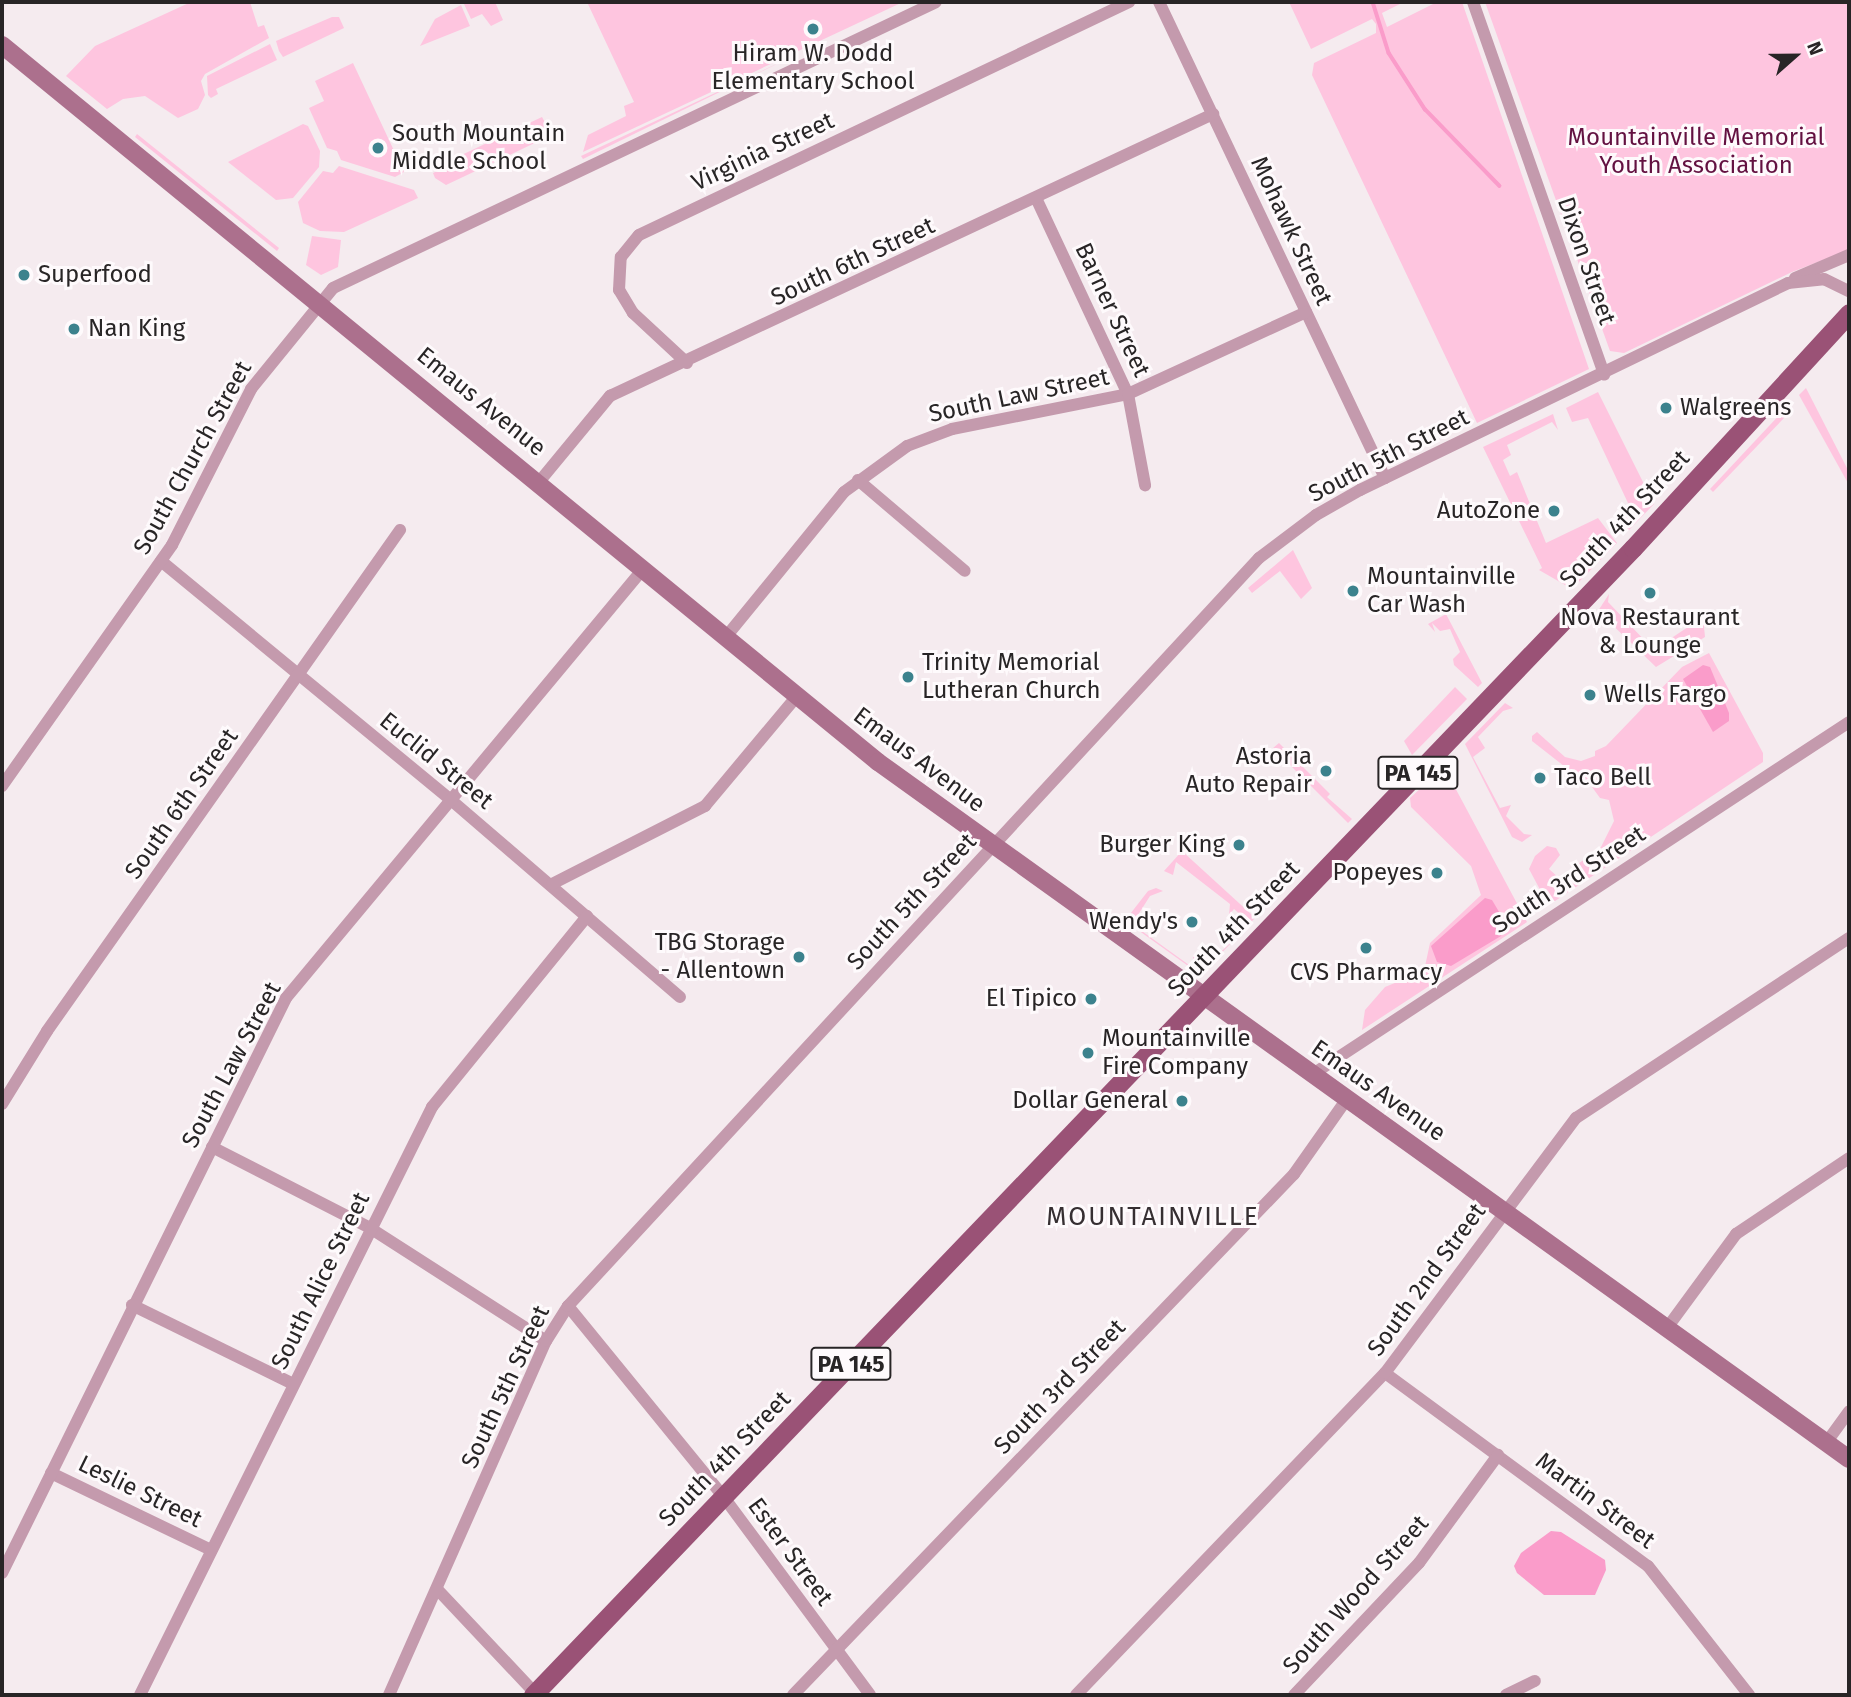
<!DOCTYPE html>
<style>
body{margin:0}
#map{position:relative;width:1851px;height:1697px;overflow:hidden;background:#f5ebef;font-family:"Fira Sans",sans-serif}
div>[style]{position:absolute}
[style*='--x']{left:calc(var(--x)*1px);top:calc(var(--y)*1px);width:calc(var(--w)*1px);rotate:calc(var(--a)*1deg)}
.green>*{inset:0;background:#fec5df}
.water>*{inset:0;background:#fa9cca}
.stream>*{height:3.5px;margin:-1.75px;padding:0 1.75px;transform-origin:1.75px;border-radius:1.75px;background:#fa9cca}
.street>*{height:12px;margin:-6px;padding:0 6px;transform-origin:6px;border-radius:6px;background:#c49aad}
.secondary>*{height:18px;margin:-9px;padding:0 9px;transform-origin:9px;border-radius:9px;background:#ac708d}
.primary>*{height:19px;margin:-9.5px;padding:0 9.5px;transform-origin:9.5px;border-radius:9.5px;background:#9a5276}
.dots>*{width:19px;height:19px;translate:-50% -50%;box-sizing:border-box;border:4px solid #fefafc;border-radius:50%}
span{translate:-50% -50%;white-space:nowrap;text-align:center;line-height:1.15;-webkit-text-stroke:6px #fefafc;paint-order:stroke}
.shield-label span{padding:2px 5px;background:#fefafc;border:2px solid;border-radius:5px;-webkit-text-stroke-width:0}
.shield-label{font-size:23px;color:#282526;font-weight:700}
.poi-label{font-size:24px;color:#282526}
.left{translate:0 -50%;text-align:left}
.right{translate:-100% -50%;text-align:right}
.park-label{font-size:24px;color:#631141}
.street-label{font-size:24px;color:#282526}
.neighbourhood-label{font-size:26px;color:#362f32;letter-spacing:2px}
.frame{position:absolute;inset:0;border:4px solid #282526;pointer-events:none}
.north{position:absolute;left:1760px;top:21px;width:70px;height:70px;-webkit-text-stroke:5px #fefafc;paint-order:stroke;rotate:69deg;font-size:19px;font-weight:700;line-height:28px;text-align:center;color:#282526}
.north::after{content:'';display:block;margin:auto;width:24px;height:32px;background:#282526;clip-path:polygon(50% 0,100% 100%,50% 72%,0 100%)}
</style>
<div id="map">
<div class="green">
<i style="clip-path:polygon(191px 2px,250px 2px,258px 27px,264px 25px,269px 38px,205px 74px,201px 81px,205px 95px,198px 109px,178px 118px,145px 96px,123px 99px,107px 109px,66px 76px,95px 46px)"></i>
<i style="clip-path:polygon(469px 2px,495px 2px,503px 20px,491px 26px,482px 14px,471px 19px,464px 4px)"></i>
<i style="clip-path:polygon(587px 2px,903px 2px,583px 152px,588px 135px,626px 116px,624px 106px,634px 102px)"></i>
<i style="clip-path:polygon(1289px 2px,1404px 2px,1382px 13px,1387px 27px,1437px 2px,1462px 2px,1589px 369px,1477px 423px,1312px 75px,1314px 63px,1376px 33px,1376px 24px,1372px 19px,1311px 49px)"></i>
<i style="clip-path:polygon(1485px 2px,1849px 2px,1849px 250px,1792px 272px,1624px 353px,1610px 351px)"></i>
<i style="clip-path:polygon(461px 5px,470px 26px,420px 46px,435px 19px)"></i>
<i style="clip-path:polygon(332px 17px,339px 17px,344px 28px,283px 57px,279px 51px,276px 41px)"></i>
<i style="clip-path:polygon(270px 44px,277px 60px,216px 89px,218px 94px,211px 98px,208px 95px,207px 76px)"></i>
<i style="clip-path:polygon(785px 60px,583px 159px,581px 156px)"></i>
<i style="clip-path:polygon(353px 63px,404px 172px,395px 177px,341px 160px,337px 151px,327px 148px,309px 108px,324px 101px,315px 81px)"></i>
<i style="clip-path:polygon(542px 117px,547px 126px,541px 140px,446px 185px,435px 178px,433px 173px,452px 164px,451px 160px)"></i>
<i style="clip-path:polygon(303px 124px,308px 126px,320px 151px,319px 167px,293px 198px,276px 200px,228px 162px)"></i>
<i style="clip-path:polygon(137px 134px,279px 248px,277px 251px,135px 137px)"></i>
<i style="clip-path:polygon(339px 166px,414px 190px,418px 198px,344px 232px,320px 231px,303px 223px,298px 202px,323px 171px,333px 173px)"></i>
<i style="clip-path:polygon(312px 236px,341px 240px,338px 267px,321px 275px,306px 265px)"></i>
<i style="clip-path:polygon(1806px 388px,1849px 472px,1849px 485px,1799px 395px)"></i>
<i style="clip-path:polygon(1598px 392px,1654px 504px,1629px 530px,1620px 519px,1628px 503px,1588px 418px,1572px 422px,1566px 408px)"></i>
<i style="clip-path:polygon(1784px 410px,1786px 416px,1713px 492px,1710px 489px)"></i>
<i style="clip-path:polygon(1553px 414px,1558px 430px,1552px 422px,1507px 445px,1511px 455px,1503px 460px,1510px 476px,1517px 472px,1546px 543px,1598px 518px,1617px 543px,1572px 589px,1539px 570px,1542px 568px,1483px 447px)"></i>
<i style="clip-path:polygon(1293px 550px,1312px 588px,1301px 599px,1280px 571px,1252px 593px,1248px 588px)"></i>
<i style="clip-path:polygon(1609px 594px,1608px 602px,1650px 646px,1673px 637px,1703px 617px,1705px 637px,1656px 667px,1598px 611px)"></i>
<i style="clip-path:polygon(1446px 614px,1482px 683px,1478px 687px,1454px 665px,1453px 659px,1460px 652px,1450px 629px,1440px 631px,1432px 623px,1435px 632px,1428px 624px)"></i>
<i style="clip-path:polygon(1709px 653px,1763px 753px,1763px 762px,1555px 901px,1545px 899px,1529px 869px,1535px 856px,1547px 846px,1556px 848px,1560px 855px,1549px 869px,1559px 878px,1601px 847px,1614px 821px,1609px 800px,1600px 798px,1584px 776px,1578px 777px,1532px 741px,1532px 736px,1537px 732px,1565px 757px,1581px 761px,1595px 756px,1595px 751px,1606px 746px,1682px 667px)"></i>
<i style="clip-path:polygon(1455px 687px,1467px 699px,1412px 755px,1404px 741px)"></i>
<i style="clip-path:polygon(1505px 703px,1513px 708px,1503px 711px,1478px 737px,1485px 748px,1473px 757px,1500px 808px,1511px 805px,1506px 816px,1524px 834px,1532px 835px,1522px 842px,1512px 837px,1465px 744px)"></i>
<i style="clip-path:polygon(1279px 743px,1330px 794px,1327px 797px,1352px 819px,1348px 823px,1273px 748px)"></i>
<i style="clip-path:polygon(1444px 767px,1527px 922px,1362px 1030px,1365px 1010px,1385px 987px,1424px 971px,1430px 943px,1481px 895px,1471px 866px,1411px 807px,1410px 798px)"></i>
<i style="clip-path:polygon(1182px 851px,1251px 914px,1257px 908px,1263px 910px,1251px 922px,1238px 921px,1242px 916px,1234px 909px,1229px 915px,1230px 904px,1176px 862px,1173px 875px,1164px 871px)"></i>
<i style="clip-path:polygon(1156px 888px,1163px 891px,1150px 896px,1136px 918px,1139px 929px,1189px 965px,1193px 965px,1193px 955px,1209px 963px,1241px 933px,1202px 973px,1198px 973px,1138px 930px,1127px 918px,1148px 891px)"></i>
</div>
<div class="water">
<i style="clip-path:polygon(1703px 665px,1710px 667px,1729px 713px,1729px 721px,1713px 732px,1683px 679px)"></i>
<i style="clip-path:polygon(1485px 898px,1492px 900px,1505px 922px,1501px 936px,1451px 966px,1437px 962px,1431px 946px)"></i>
<i style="clip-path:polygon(1551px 1531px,1561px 1532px,1605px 1560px,1606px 1570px,1595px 1595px,1544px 1595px,1517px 1573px,1514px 1566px,1521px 1553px)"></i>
</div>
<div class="stream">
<i style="--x:1373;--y:2;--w:53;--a:72.6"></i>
<i style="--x:1389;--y:53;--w:67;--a:57.3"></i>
<i style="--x:1425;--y:109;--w:107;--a:45.8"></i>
</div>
<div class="street">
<i style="--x:1159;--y:2;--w:527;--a:64.6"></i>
<i style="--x:1473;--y:2;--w:395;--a:70.6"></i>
<i style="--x:1036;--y:198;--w:217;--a:64.9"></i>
<i style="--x:1128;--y:394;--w:93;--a:79.4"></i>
<i style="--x:1795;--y:278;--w:59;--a:-23.1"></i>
<i style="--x:687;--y:363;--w:74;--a:-137.2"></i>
<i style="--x:633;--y:313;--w:27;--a:-121"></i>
<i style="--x:619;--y:290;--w:33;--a:-87"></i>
<i style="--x:621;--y:257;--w:28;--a:-51"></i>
<i style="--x:639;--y:235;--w:543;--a:-25.43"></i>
<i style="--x:858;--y:480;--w:140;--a:40.4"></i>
<i style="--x:539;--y:482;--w:112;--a:-50.5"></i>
<i style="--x:610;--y:396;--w:666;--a:-25.06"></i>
<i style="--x:161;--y:561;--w:376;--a:39.5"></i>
<i style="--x:451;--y:800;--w:302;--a:40.7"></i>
<i style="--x:725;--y:638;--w:188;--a:-50.8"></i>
<i style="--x:844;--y:492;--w:78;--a:-36.1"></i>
<i style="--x:907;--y:446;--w:48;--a:-20.7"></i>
<i style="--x:952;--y:429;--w:179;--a:-11.2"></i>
<i style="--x:1128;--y:394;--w:196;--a:-24.7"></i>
<i style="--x:2;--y:786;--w:295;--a:-54.8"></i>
<i style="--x:172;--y:545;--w:175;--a:-63.1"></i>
<i style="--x:251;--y:389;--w:130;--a:-50.9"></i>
<i style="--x:333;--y:288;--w:667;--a:-25.37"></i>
<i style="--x:552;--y:884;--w:172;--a:-27"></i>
<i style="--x:705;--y:806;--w:143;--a:-50.1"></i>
<i style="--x:1313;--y:1074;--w:641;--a:-33.29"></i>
<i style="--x:2;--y:1104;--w:86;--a:-58.3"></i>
<i style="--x:47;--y:1031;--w:613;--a:-54.83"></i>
<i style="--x:212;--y:1147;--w:178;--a:27.1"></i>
<i style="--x:370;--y:1228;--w:209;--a:32.7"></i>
<i style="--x:132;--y:1305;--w:179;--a:26.1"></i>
<i style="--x:568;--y:1306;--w:245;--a:50.8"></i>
<i style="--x:723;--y:1496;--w:247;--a:53.5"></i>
<i style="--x:1667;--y:1328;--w:117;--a:-53.7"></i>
<i style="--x:1736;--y:1234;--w:136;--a:-33.9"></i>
<i style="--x:1385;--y:1373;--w:326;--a:36.3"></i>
<i style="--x:1648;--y:1566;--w:164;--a:51.9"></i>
<i style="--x:1826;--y:1443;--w:39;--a:-54"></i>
<i style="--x:51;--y:1473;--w:178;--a:25.7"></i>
<i style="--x:2;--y:1573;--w:641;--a:-63.71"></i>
<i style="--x:286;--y:998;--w:558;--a:-50.23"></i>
<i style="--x:437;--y:1589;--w:146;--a:46.7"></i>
<i style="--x:140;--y:1695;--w:657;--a:-63.59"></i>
<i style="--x:432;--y:1107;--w:246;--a:-50.9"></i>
<i style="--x:389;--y:1695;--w:387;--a:-66.1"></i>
<i style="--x:546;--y:1341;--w:41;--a:-57.8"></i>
<i style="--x:568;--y:1306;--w:1018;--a:-47.27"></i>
<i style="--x:1259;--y:558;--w:71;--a:-37"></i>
<i style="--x:1316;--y:515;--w:51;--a:-29.6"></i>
<i style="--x:1360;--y:490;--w:475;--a:-25.8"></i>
<i style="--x:1788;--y:283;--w:36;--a:-6"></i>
<i style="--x:1824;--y:279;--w:28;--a:26"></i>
<i style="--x:793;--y:1695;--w:723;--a:-46.12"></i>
<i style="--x:1294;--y:1174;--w:92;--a:-54.8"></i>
<i style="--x:1076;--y:1695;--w:446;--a:-46.2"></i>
<i style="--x:1385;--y:1373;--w:319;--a:-53.2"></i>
<i style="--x:1576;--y:1118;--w:327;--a:-33.4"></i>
<i style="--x:1294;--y:1695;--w:182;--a:-46.6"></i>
<i style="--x:1419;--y:1563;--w:134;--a:-53.8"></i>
<i style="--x:1506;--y:1695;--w:32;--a:-26"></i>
</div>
<div class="secondary">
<i style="--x:2;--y:45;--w:1132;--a:39.3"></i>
<i style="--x:878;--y:762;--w:1195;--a:35.67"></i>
</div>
<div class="primary">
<i style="--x:533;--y:1695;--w:1589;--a:-46.2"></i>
<i style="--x:1633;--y:548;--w:319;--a:-47.4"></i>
</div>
<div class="dots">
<i style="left:813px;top:29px;background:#3c828d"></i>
<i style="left:378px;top:148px;background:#3c828d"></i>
<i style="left:24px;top:275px;background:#3c828d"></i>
<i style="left:74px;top:329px;background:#3c828d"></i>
<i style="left:1666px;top:408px;background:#3c828d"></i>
<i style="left:1554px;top:511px;background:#3c828d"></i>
<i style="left:1353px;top:591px;background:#3c828d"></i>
<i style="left:1650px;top:593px;background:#3c828d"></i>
<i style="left:908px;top:677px;background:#3c828d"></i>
<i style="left:1590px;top:695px;background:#3c828d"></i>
<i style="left:1326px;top:771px;background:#3c828d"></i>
<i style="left:1540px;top:778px;background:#3c828d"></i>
<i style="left:1239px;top:845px;background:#3c828d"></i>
<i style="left:1437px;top:873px;background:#3c828d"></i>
<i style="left:1192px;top:922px;background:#3c828d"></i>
<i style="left:1366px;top:948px;background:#3c828d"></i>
<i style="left:799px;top:957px;background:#3c828d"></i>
<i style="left:1091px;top:999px;background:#3c828d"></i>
<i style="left:1088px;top:1053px;background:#3c828d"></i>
<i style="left:1182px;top:1101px;background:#3c828d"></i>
</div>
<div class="shield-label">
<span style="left:1418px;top:773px">PA 145</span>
<span style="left:851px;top:1364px">PA 145</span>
</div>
<div class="poi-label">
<span style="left:813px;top:68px">Hiram W. Dodd<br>Elementary School</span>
<span class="left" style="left:392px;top:148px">South Mountain<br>Middle School</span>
<span class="left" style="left:38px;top:275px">Superfood</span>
<span class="left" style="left:88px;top:329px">Nan King</span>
<span class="left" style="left:1680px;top:408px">Walgreens</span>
<span class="right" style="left:1540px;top:511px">AutoZone</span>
<span class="left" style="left:1367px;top:591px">Mountainville<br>Car Wash</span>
<span style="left:1650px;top:632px">Nova Restaurant<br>&amp; Lounge</span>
<span class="left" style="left:922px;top:677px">Trinity Memorial<br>Lutheran Church</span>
<span class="left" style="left:1604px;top:695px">Wells Fargo</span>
<span class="right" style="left:1312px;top:771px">Astoria<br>Auto Repair</span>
<span class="left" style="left:1554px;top:778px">Taco Bell</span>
<span class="right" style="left:1225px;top:845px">Burger King</span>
<span class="right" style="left:1423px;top:873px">Popeyes</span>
<span class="right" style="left:1178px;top:922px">Wendy's</span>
<span class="right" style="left:785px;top:957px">TBG Storage<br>- Allentown</span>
<span style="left:1366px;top:973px">CVS Pharmacy</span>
<span class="right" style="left:1077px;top:999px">El Tipico</span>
<span class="left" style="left:1102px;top:1053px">Mountainville<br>Fire Company</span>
<span class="right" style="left:1168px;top:1101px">Dollar General</span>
</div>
<div class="park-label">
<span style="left:1696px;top:152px">Mountainville Memorial<br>Youth Association</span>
</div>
<div class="street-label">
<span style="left:763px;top:152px;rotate:-25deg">Virginia Street</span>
<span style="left:1291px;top:231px;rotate:65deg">Mohawk Street</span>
<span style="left:1586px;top:261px;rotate:71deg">Dixon Street</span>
<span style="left:853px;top:262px;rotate:-25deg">South 6th Street</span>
<span style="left:1112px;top:310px;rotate:65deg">Barner Street</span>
<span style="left:1019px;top:396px;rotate:-12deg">South Law Street</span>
<span style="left:481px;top:402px;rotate:39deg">Emaus Avenue</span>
<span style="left:1389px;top:456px;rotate:-27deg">South 5th Street</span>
<span style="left:193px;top:458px;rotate:-61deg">South Church Street</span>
<span style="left:1625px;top:519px;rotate:-47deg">South 4th Street</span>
<span style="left:919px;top:760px;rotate:37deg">Emaus Avenue</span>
<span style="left:436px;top:761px;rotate:39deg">Euclid Street</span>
<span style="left:182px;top:804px;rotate:-55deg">South 6th Street</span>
<span style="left:1569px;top:880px;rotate:-33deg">South 3rd Street</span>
<span style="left:912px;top:902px;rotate:-47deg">South 5th Street</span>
<span style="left:1234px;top:929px;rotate:-46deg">South 4th Street</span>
<span style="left:232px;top:1065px;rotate:-62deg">South Law Street</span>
<span style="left:1378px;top:1091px;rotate:35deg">Emaus Avenue</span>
<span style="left:1427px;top:1280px;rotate:-54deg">South 2nd Street</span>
<span style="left:321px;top:1281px;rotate:-64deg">South Alice Street</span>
<span style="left:506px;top:1387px;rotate:-65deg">South 5th Street</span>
<span style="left:1060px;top:1387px;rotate:-46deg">South 3rd Street</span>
<span style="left:725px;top:1459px;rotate:-46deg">South 4th Street</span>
<span style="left:140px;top:1492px;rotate:26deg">Leslie Street</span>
<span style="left:1595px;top:1501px;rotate:37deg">Martin Street</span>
<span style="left:790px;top:1552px;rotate:54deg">Ester Street</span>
<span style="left:1356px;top:1595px;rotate:-48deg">South Wood Street</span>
</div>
<div class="neighbourhood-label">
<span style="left:1153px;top:1217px">MOUNTAINVILLE</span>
</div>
<div class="frame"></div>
<div class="north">N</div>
</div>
